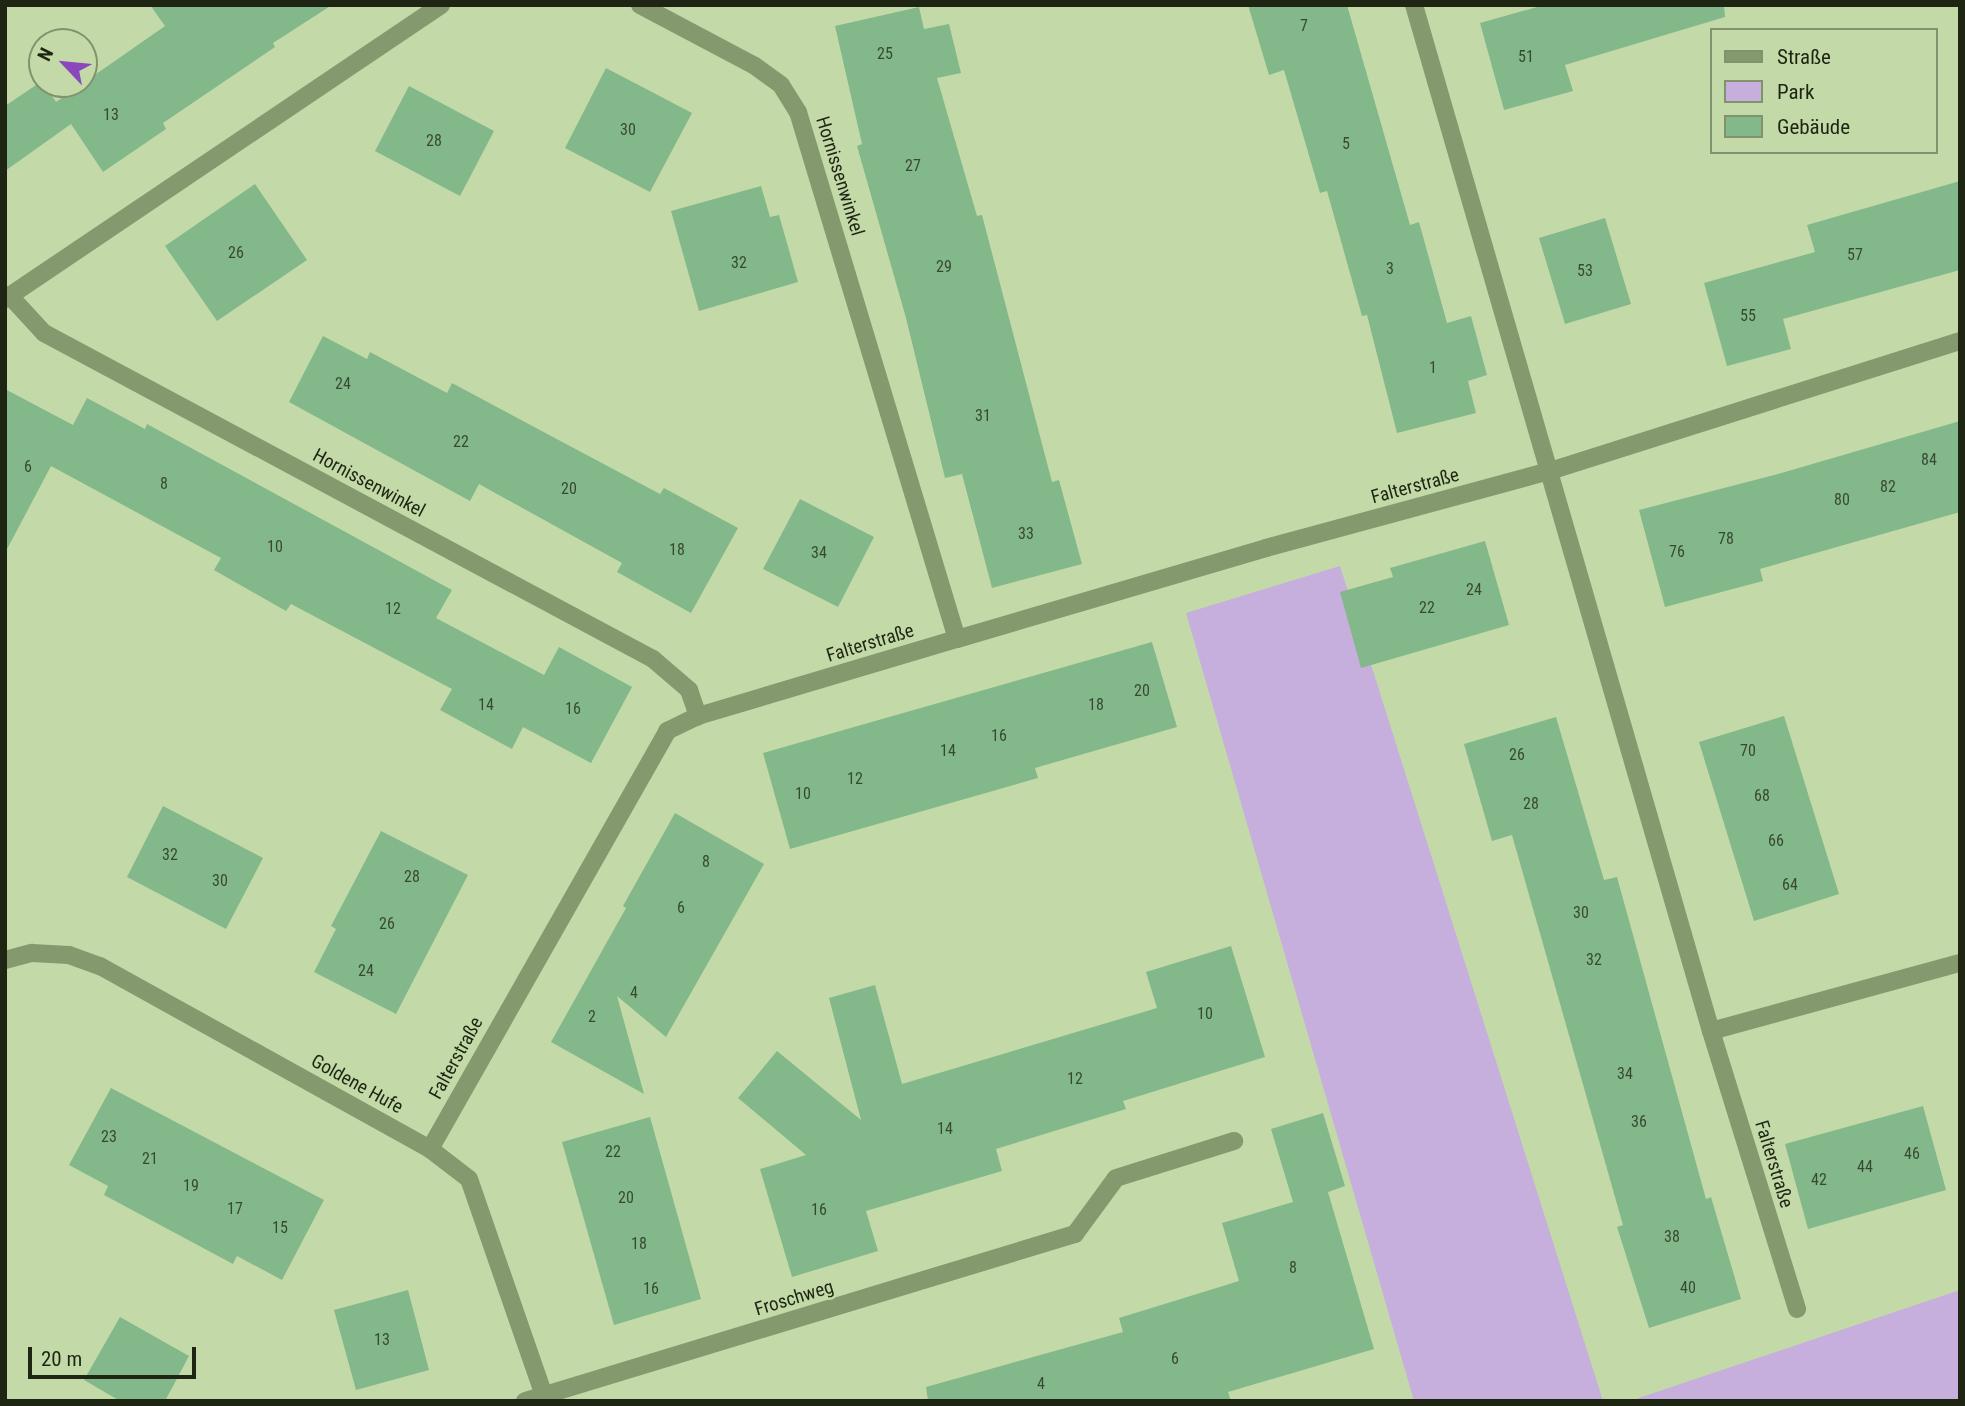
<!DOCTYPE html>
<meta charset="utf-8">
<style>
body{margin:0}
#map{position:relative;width:1965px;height:1406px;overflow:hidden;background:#c3daa8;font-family:"Roboto Condensed",sans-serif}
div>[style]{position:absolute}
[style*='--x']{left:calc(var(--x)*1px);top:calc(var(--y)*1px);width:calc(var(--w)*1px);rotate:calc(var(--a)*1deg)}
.green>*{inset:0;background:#c6aedd}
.building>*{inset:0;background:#83b88a}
.lane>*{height:18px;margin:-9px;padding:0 9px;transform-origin:9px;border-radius:9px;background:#85996e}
.street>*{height:18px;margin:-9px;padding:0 9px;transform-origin:9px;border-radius:9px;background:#85996e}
span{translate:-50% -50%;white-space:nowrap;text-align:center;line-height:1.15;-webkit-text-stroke:5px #c3daa8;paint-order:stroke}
.number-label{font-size:16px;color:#374a31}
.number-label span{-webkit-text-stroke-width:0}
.street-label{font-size:19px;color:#1e2613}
.frame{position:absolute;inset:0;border:7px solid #1e2613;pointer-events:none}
.legend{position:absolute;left:1710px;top:28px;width:228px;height:126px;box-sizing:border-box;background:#c3daa8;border:2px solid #81926c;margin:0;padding:9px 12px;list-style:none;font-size:21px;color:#1e2613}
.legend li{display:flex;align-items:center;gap:14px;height:35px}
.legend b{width:35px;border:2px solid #81926c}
.north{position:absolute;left:28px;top:28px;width:70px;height:70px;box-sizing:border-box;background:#c3daa8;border:2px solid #81926c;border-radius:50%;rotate:296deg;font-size:19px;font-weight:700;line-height:28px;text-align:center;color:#1e2613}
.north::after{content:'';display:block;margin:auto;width:24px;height:32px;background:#8b48bc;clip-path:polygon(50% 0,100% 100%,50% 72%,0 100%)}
.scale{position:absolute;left:28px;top:1347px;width:168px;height:32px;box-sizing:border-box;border:4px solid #1e2613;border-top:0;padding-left:9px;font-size:21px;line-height:24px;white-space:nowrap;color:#1e2613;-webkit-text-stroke:5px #c3daa8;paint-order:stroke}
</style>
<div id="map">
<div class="green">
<i style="clip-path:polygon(1340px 566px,1603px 1401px,1414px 1401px,1186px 613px)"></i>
<i style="clip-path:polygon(1960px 1290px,1960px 1401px,1630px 1401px)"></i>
</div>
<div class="building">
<i style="clip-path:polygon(150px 5px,332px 5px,273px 43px,275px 47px,163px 123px,166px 129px,103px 172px,71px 124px,5px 171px,5px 106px,42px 81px,69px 121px,56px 102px,165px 26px)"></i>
<i style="clip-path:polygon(1248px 5px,1347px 5px,1410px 225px,1419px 222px,1447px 323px,1471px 316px,1487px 375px,1468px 381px,1476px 413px,1397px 433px,1367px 315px,1362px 316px,1327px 191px,1320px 193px,1284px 70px,1269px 75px)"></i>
<i style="clip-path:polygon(1544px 5px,1724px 5px,1725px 17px,1565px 65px,1573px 91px,1504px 110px,1480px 23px)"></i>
<i style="clip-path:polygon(919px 7px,924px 29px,949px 24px,961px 73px,937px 78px,977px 216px,982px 215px,1052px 482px,1059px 480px,1082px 564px,992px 588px,962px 474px,945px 478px,906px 318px,857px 146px,862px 144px,835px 26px)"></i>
<i style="clip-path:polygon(606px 68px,692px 113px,650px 192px,565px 148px)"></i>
<i style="clip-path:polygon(409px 86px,494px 131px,460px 196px,375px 151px)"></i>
<i style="clip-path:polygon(1960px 181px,1960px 270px,1783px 319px,1791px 349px,1727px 366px,1704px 283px,1815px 252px,1807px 225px)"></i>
<i style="clip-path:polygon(255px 184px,307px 260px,217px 321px,165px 246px)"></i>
<i style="clip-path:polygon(761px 186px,770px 217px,779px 215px,798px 282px,699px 311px,671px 211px)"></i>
<i style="clip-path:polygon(1605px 218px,1631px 304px,1565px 324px,1539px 238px)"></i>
<i style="clip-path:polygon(323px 336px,367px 359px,370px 352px,447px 393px,452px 383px,660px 494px,664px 488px,738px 528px,691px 613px,617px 572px,622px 563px,479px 484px,470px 501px,289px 402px)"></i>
<i style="clip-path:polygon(5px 389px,73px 425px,87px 398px,145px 429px,147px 424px,452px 590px,436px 618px,544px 675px,559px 647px,632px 687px,591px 763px,523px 727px,512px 749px,440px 710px,452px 689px,291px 604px,286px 611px,214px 570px,221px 558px,51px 466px,5px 553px)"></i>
<i style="clip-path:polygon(1960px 421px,1960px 512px,1760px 569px,1763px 581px,1665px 607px,1639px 510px,1778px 474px)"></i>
<i style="clip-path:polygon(800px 499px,874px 537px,838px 607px,763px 569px)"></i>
<i style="clip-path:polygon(1485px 541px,1509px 625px,1361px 668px,1340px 592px,1393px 577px,1390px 568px)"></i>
<i style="clip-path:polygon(1152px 642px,1177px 727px,1035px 768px,1038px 778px,790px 849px,763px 753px)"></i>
<i style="clip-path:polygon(1784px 716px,1839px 894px,1754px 921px,1699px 742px)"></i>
<i style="clip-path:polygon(1556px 717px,1604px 880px,1617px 877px,1706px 1199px,1711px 1197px,1741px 1299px,1649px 1328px,1617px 1227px,1623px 1225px,1512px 835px,1492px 841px,1464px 744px)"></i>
<i style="clip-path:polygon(163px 806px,263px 858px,226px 929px,127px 877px)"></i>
<i style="clip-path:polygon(675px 813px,764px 864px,666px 1037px,617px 996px,644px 1094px,551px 1042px,626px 908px,623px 906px)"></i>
<i style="clip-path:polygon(381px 831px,468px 875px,396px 1014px,314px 972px,336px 929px,331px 926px)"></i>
<i style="clip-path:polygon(1231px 946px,1265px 1057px,1123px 1101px,1126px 1109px,996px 1149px,1002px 1171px,866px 1211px,878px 1251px,792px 1277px,760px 1169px,806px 1155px,738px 1098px,777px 1051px,861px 1120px,829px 998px,875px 985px,902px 1084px,1157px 1008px,1146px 972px)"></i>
<i style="clip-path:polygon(111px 1088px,324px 1200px,282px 1280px,237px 1256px,233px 1264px,104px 1195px,108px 1186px,69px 1165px)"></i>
<i style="clip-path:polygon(1923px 1106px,1946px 1190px,1808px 1229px,1785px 1144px)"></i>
<i style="clip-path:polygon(1323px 1113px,1345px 1186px,1328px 1192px,1374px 1349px,1228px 1392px,1231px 1401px,928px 1401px,926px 1387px,1123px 1332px,1119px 1318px,1239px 1281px,1222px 1223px,1293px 1202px,1271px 1129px)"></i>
<i style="clip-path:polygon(650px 1117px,701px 1299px,614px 1325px,562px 1142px)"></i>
<i style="clip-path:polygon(408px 1290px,429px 1370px,356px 1390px,334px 1310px)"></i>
<i style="clip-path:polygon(120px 1317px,189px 1356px,165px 1401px,120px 1401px,84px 1380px)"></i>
</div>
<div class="lane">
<i style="--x:1075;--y:1234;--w:69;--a:-53.8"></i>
<i style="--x:1116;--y:1178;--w:124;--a:-17.4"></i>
</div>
<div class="street">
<i style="--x:640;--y:5;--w:130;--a:27.9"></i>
<i style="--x:755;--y:66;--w:32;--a:36"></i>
<i style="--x:781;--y:85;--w:32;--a:58"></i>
<i style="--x:798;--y:112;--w:550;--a:73.21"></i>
<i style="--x:1414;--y:5;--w:1068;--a:73.86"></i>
<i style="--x:1711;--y:1031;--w:291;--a:72.8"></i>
<i style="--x:9;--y:295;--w:52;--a:47.4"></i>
<i style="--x:44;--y:333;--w:691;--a:28.16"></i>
<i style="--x:653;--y:659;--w:48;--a:40.7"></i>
<i style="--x:689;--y:690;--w:28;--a:71"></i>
<i style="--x:5;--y:299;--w:526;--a:-33.99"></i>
<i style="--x:5;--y:960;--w:28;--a:-15"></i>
<i style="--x:32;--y:953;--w:37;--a:3"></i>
<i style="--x:69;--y:955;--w:33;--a:20"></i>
<i style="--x:100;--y:966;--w:377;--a:29"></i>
<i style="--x:430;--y:1149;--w:49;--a:37.6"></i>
<i style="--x:469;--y:1179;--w:235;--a:70.9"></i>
<i style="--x:1711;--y:1031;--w:258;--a:-15.3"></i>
<i style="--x:430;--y:1149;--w:481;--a:-60.4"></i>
<i style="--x:667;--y:731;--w:34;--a:-26"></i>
<i style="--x:698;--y:716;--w:270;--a:-16.6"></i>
<i style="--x:957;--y:639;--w:322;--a:-16.4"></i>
<i style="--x:1266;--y:548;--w:294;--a:-15.2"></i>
<i style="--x:1550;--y:471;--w:430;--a:-17.6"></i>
<i style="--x:525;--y:1401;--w:575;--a:-16.89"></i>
</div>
<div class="number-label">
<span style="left:1304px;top:26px">7</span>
<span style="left:885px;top:54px">25</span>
<span style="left:1526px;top:57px">51</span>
<span style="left:111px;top:115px">13</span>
<span style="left:628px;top:130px">30</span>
<span style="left:434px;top:141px">28</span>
<span style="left:1346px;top:144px">5</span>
<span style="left:913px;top:166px">27</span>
<span style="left:236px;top:253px">26</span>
<span style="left:1855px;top:255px">57</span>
<span style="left:739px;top:263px">32</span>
<span style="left:944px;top:267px">29</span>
<span style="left:1390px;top:269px">3</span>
<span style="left:1585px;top:271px">53</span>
<span style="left:1748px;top:316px">55</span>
<span style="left:1433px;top:368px">1</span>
<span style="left:343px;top:384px">24</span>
<span style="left:983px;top:416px">31</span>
<span style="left:461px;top:442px">22</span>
<span style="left:1929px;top:460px">84</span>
<span style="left:28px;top:467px">6</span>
<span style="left:164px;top:484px">8</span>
<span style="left:1888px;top:487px">82</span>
<span style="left:569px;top:489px">20</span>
<span style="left:1842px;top:500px">80</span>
<span style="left:1026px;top:534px">33</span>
<span style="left:1726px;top:539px">78</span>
<span style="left:275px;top:547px">10</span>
<span style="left:677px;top:550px">18</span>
<span style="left:1677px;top:552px">76</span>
<span style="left:819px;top:553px">34</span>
<span style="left:1474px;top:590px">24</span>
<span style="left:1427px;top:608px">22</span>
<span style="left:393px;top:609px">12</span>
<span style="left:1142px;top:691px">20</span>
<span style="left:486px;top:705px">14</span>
<span style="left:1096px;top:705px">18</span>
<span style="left:573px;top:709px">16</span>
<span style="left:999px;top:736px">16</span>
<span style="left:948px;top:751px">14</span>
<span style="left:1748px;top:751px">70</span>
<span style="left:1517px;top:755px">26</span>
<span style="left:855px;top:779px">12</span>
<span style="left:803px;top:794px">10</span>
<span style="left:1762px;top:796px">68</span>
<span style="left:1531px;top:804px">28</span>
<span style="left:1776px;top:841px">66</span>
<span style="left:170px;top:855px">32</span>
<span style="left:706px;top:862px">8</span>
<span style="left:412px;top:877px">28</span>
<span style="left:220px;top:881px">30</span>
<span style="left:1790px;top:885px">64</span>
<span style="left:681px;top:908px">6</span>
<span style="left:1581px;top:913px">30</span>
<span style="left:387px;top:924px">26</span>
<span style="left:1594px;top:960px">32</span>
<span style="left:366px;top:971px">24</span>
<span style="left:634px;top:993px">4</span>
<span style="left:1205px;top:1014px">10</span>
<span style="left:592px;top:1017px">2</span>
<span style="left:1625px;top:1074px">34</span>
<span style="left:1075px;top:1079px">12</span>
<span style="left:1639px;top:1122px">36</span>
<span style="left:945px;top:1129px">14</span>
<span style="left:109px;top:1137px">23</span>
<span style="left:613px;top:1152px">22</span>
<span style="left:1912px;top:1154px">46</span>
<span style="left:150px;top:1159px">21</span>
<span style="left:1865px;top:1167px">44</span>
<span style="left:1819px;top:1180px">42</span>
<span style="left:191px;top:1186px">19</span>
<span style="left:626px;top:1198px">20</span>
<span style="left:235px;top:1209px">17</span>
<span style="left:819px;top:1210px">16</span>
<span style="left:280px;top:1228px">15</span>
<span style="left:1672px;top:1237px">38</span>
<span style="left:639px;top:1244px">18</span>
<span style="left:1293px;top:1268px">8</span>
<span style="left:1688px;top:1288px">40</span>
<span style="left:651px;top:1289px">16</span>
<span style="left:382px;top:1340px">13</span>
<span style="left:1175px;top:1359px">6</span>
<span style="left:1041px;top:1384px">4</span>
</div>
<div class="street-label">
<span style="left:840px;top:176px;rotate:73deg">Hornissenwinkel</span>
<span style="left:369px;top:483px;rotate:28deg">Hornissenwinkel</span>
<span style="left:1415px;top:486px;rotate:-15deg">Falterstraße</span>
<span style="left:870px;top:643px;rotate:-17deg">Falterstraße</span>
<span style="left:456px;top:1058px;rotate:-61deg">Falterstraße</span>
<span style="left:357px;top:1084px;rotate:29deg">Goldene Hufe</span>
<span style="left:1774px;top:1164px;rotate:73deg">Falterstraße</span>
<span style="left:794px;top:1298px;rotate:-17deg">Froschweg</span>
</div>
<div class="frame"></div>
<ul class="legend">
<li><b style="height:9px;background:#85996e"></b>Straße</li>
<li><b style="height:19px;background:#c6aedd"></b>Park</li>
<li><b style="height:19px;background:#83b88a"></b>Gebäude</li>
</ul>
<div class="north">N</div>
<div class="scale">20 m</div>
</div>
